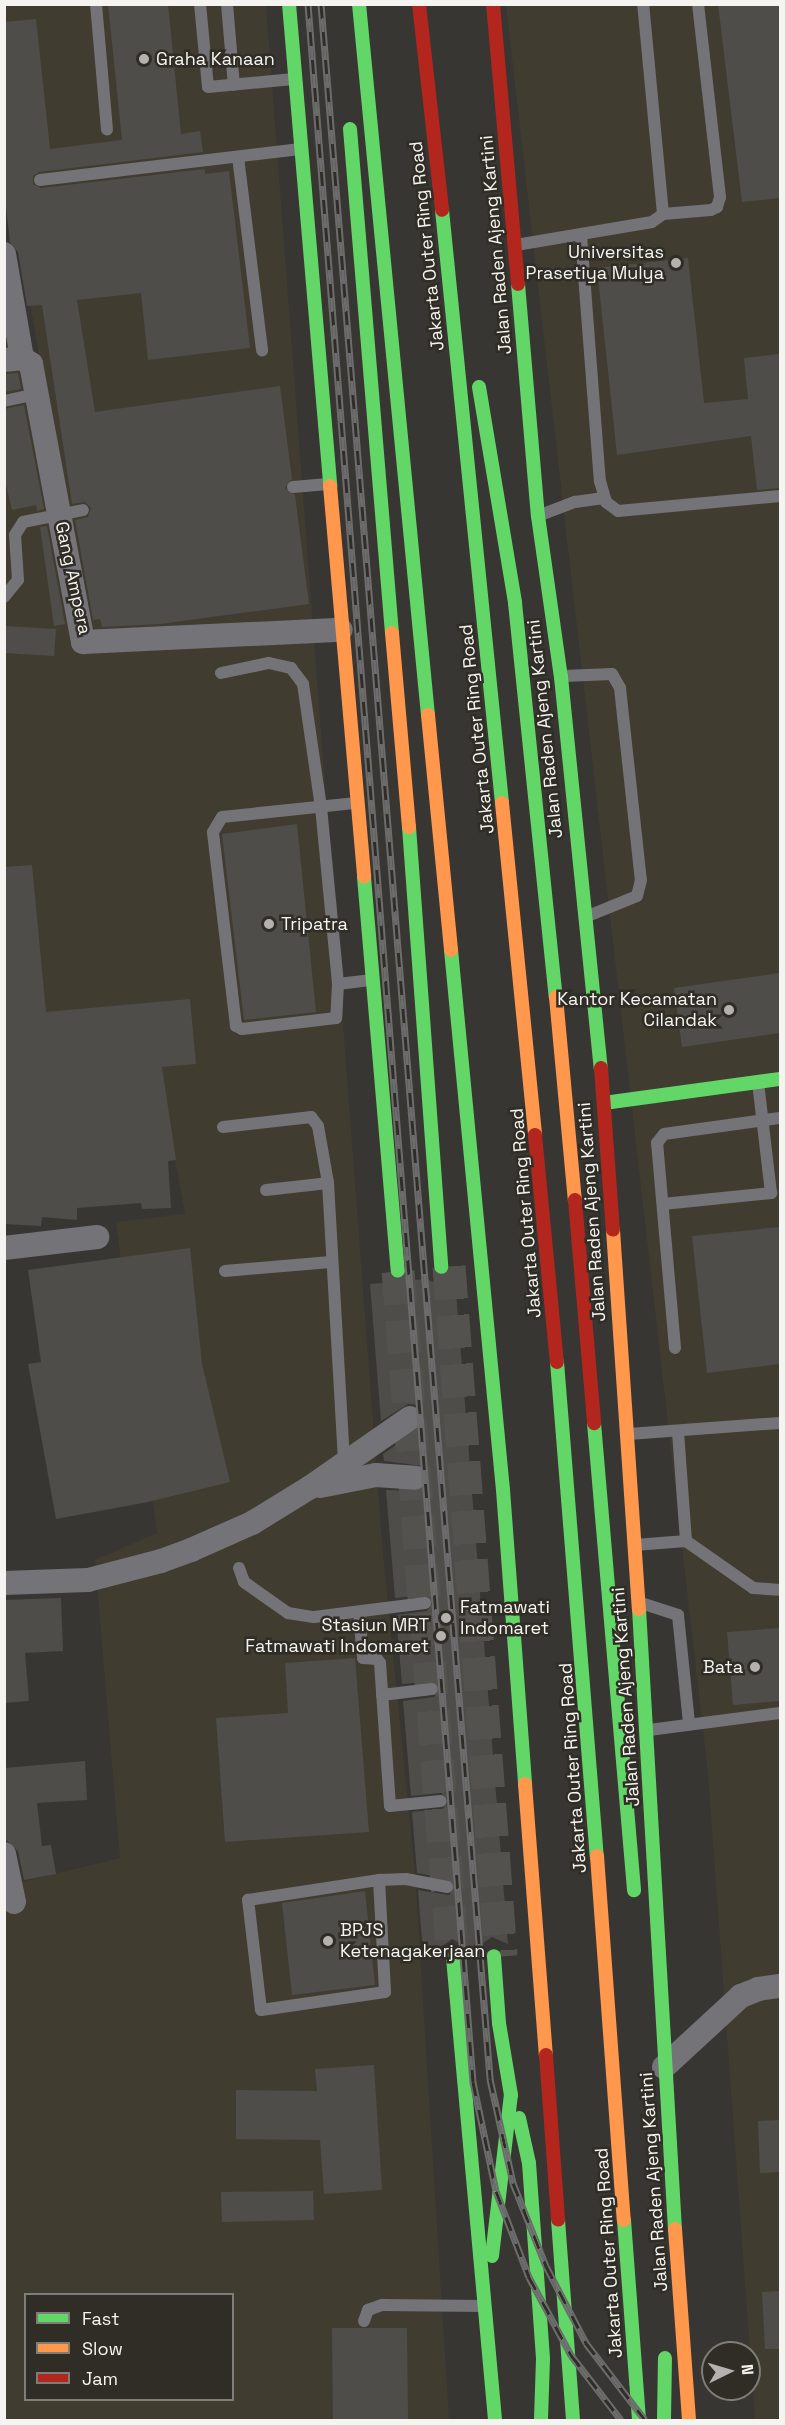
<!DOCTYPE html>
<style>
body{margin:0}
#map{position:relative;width:785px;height:2425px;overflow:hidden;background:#373632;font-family:"Space Grotesk",sans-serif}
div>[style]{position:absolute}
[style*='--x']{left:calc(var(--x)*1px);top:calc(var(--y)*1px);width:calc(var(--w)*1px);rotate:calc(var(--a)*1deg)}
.built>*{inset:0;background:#413c30}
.building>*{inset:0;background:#4e4d4a}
.highway-tunnel>*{height:33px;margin-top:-16.5px;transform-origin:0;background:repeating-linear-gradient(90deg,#54524e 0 33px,transparent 0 49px)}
.lane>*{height:12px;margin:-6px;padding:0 6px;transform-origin:6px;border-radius:6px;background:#737378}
.street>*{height:24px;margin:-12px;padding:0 12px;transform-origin:12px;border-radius:12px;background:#737378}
.fast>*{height:14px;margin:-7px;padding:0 7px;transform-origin:7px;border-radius:7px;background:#63d668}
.slow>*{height:14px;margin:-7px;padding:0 7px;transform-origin:7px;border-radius:7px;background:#ff974d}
.jam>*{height:14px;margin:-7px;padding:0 7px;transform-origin:7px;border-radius:7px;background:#b3261e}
.rail>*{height:7px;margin-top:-3.5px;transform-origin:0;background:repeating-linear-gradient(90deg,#2f2d26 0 14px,#6d6c6d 0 28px);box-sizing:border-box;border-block:2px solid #6d6c6d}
.dots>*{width:16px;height:16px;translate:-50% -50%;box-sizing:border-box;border:3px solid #2f2d26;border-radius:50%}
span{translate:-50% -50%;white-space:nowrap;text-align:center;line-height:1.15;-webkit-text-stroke:5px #2f2d26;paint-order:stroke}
.poi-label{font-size:18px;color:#f6f4f0}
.left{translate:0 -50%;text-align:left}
.right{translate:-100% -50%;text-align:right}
.street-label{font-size:18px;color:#f6f4f0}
.frame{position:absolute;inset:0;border:6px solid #f6f4f0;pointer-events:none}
.legend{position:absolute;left:24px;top:2293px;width:210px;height:108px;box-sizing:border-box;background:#2f2d26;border:2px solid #7f7d77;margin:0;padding:8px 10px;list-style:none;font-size:18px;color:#f6f4f0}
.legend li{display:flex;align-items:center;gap:12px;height:30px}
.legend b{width:30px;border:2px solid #7f7d77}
.north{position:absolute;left:701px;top:2341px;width:60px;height:60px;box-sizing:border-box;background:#2f2d26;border:2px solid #7f7d77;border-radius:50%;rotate:85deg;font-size:16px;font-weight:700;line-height:24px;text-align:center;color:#f6f4f0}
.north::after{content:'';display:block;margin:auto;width:21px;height:27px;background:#b3b2ae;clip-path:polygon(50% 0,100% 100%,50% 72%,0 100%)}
</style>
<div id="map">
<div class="built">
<i style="clip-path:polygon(evenodd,5px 5px,266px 5px,383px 1554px,415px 1873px,449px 2420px,5px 2420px,5px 1886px,120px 1858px,95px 1560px,157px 1533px,116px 1222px,185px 1214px,161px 1081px,5px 1090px,4px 369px,40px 362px,9px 177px,5px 176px,5px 5px,26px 2294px,232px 2294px,232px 2400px,26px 2400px,26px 2294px)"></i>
<i style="clip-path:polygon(506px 5px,780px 5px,780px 2420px,755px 2420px,708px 1774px)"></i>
</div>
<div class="building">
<i style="clip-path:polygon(108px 4px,168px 4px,181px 134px,200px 131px,203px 152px,39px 172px,33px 176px,33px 184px,41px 188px,205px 169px,205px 174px,229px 171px,250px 348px,148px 360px,141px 293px,77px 300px,95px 412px,280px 386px,292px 479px,285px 488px,295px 495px,309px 604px,160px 624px,102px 627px,100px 619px,93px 620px,75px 520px,88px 517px,91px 508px,85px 502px,72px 504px,42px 305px,27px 306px,18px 252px,10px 242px,4px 189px,4px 22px,36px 19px,50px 149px,122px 140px)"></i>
<i style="clip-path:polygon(718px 4px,780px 4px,780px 198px,742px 202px)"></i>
<i style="clip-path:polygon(688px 258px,704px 403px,748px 399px,744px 358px,780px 354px,780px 488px,757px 490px,751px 436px,617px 455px,597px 268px)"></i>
<i style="clip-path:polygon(18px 373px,21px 389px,4px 392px,4px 374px)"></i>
<i style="clip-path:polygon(24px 405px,44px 509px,37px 511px,36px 505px,12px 510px,4px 476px,4px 409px)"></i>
<i style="clip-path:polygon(47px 526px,65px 624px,54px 626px,40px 527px)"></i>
<i style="clip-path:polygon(4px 626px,56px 629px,54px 656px,4px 653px)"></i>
<i style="clip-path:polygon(297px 824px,316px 1012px,244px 1020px,222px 834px)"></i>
<i style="clip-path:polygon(32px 865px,46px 1012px,190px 999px,196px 1064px,162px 1067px,176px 1160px,168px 1161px,171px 1208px,142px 1209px,141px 1203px,77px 1208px,77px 1220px,42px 1217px,41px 1226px,4px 1224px,4px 867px)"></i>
<i style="clip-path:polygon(780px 973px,780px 1033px,682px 1047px,674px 988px)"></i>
<i style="clip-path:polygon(780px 1227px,780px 1364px,707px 1373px,692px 1236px)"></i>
<i style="clip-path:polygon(190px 1248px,202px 1364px,230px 1482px,148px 1502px,56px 1519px,28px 1364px,41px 1362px,28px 1270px)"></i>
<i style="clip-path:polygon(427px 1279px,442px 1286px,455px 1279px,508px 1944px,492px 1937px,477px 1947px,469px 1948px,452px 1939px,436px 1951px,423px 1952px,418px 1890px,449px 1895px,455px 1885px,449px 1879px,417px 1873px,412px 1812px,442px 1809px,449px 1801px,441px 1793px,411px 1796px,403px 1701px,434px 1697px,440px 1689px,432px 1681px,402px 1684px,396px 1615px,427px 1611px,433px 1603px,425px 1595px,395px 1598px,386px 1490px,421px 1491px,429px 1479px,423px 1466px,384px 1461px,383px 1454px,419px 1429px,424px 1416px,417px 1405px,408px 1404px,381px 1421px,370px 1284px,384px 1283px,399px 1290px,414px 1280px)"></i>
<i style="clip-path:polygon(61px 1598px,63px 1651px,25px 1653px,29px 1701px,4px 1703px,4px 1600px)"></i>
<i style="clip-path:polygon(780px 1628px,780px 1701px,733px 1705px,727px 1632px)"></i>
<i style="clip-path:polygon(355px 1658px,369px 1832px,225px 1842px,216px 1718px,288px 1713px,285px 1663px)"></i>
<i style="clip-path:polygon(85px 1761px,87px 1800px,37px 1803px,42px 1846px,51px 1845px,56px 1874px,24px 1880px,18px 1851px,6px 1840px,4px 1768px)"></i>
<i style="clip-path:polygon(365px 1891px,375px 1985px,292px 1995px,282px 1903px)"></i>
<i style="clip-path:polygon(374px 2065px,382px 2190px,324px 2194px,320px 2140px,236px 2139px,236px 2090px,317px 2091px,315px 2069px)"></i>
<i style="clip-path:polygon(780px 2120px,780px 2172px,760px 2173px,758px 2121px)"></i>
<i style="clip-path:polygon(313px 2191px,314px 2220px,222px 2222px,221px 2192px)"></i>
<i style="clip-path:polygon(780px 2291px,780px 2349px,765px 2349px,762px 2292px)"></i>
<i style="clip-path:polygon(332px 2328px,407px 2328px,408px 2421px,333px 2421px)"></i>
</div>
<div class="highway-tunnel">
<i style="--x:449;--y:1266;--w:692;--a:85.69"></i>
<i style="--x:398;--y:1271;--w:689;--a:85.42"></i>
</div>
<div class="lane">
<i style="--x:96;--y:4;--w:126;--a:85"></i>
<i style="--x:200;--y:4;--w:83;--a:84.5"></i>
<i style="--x:208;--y:87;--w:86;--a:-5.3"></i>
<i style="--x:227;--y:4;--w:81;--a:85.1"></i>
<i style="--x:238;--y:157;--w:195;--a:82.9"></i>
<i style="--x:40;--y:180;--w:262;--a:-6.8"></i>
<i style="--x:663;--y:214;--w:48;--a:-4.8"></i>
<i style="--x:711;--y:210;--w:7;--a:-27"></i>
<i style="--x:717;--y:207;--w:10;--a:-73"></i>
<i style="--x:720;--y:197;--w:194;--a:-96.5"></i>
<i style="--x:581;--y:236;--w:246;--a:85.6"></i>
<i style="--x:600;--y:481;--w:22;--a:74"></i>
<i style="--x:606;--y:502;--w:15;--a:37"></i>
<i style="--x:618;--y:511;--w:163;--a:-5.3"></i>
<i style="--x:516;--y:245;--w:138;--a:-9.6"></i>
<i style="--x:652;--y:222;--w:14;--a:-36"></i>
<i style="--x:663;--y:214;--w:211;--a:-95.4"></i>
<i style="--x:4;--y:401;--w:34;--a:-12"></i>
<i style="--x:293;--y:487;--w:35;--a:-5"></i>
<i style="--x:538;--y:516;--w:40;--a:-21"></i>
<i style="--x:575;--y:502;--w:29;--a:-8"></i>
<i style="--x:4;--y:597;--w:22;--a:-51"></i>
<i style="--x:18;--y:580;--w:45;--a:-93.8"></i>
<i style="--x:15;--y:535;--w:15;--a:-58"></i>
<i style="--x:23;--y:522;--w:61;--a:-11.3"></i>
<i style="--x:221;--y:673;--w:49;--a:-11.8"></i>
<i style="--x:269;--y:663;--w:23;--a:13"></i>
<i style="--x:291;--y:668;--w:20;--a:53"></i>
<i style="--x:303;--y:684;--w:124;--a:81.7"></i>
<i style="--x:321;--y:807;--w:178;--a:84.5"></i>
<i style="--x:338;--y:984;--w:34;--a:-7"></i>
<i style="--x:563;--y:676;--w:49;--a:-2.3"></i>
<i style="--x:612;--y:674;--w:16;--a:60"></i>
<i style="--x:620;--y:688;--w:193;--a:83.8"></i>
<i style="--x:641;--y:880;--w:16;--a:104"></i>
<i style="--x:637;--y:896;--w:53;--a:157.8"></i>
<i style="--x:338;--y:984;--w:34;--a:93"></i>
<i style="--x:336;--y:1018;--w:95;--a:173.3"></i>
<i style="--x:242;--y:1029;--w:7;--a:-153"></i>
<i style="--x:236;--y:1026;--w:195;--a:-96.8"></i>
<i style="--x:213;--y:832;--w:17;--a:-59"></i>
<i style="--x:222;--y:817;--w:135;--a:-6"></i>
<i style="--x:223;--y:1127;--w:89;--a:-6.5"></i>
<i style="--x:311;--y:1117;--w:11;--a:52"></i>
<i style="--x:318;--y:1126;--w:58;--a:80"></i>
<i style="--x:328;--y:1183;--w:280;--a:86.7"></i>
<i style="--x:266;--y:1190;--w:62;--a:-6.4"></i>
<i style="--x:663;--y:1204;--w:109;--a:-5.8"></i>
<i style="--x:771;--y:1193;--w:112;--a:-96.7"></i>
<i style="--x:225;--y:1271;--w:106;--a:-4.9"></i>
<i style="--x:675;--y:1348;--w:206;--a:-95"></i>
<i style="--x:657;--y:1143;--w:11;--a:-52"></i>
<i style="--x:664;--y:1134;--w:117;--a:-7.9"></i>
<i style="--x:678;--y:1432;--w:109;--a:85.8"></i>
<i style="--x:629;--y:1434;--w:151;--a:-4.2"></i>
<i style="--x:635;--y:1545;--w:51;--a:-4.5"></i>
<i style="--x:686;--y:1541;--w:82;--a:35"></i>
<i style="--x:753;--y:1588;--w:27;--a:4"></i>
<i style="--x:239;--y:1568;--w:15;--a:70"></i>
<i style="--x:244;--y:1582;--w:54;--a:35.2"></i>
<i style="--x:288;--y:1613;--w:26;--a:9"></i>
<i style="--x:314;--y:1617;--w:112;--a:-7.2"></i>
<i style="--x:641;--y:1603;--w:39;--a:18"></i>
<i style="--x:678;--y:1615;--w:110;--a:84.2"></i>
<i style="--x:359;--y:1612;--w:46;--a:85"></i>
<i style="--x:363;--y:1658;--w:14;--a:4"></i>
<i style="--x:377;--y:1659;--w:5;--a:53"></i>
<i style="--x:380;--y:1663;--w:143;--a:86"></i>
<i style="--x:390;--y:1806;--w:51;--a:-5.6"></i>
<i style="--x:382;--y:1695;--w:50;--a:-6.8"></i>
<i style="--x:649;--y:1730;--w:132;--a:-7.4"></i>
<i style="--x:379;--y:1880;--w:112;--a:86.9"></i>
<i style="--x:385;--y:1992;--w:125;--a:171.7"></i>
<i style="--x:261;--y:2010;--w:111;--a:-96.7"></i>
<i style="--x:248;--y:1900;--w:133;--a:-8.7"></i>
<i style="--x:379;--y:1880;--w:27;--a:-2"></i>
<i style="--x:406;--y:1879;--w:42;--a:11"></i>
<i style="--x:364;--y:2321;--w:12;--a:-70"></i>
<i style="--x:368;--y:2310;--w:15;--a:-20"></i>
<i style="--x:382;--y:2305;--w:101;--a:0.6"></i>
</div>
<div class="street">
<i style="--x:4;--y:254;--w:106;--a:80.2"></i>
<i style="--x:4;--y:360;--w:18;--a:-6"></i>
<i style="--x:22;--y:358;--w:11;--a:34"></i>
<i style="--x:31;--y:364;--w:283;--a:79.4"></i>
<i style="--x:83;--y:642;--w:258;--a:-2.7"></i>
<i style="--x:4;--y:1248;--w:94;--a:-6.7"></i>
<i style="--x:320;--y:1486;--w:57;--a:-11.1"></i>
<i style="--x:376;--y:1475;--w:39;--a:4"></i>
<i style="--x:4;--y:1583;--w:84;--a:-2"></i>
<i style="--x:88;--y:1580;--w:75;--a:-14.6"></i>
<i style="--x:161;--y:1561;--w:32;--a:-20"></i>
<i style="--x:191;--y:1550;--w:67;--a:-23.9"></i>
<i style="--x:252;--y:1523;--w:67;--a:-31.6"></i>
<i style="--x:309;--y:1488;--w:123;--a:-34.7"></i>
<i style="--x:4;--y:1854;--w:49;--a:78.2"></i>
<i style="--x:664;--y:2067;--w:105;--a:-42.7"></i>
<i style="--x:741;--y:1996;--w:18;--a:-22"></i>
<i style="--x:758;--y:1989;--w:22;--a:-8"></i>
</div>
<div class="fast">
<i style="--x:289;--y:4;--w:484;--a:85.1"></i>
<i style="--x:359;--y:4;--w:714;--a:84.46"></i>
<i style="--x:350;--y:129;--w:506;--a:85.24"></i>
<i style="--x:442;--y:210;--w:596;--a:84.22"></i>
<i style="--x:518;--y:284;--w:233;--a:85.1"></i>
<i style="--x:538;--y:516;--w:163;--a:81.9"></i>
<i style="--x:561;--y:677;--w:393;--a:84.2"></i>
<i style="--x:479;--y:387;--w:219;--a:80.5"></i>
<i style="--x:515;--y:603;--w:396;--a:84.1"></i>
<i style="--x:409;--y:827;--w:441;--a:85.8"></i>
<i style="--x:364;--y:877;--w:395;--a:85.1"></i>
<i style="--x:451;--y:950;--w:542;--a:84.5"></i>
<i style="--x:503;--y:1490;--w:295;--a:85.7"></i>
<i style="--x:604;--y:1103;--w:178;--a:-7.8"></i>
<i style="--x:557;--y:1362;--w:496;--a:85.4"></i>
<i style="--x:594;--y:1423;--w:469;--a:85.1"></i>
<i style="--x:639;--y:1609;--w:621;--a:86.68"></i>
<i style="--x:453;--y:1958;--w:464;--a:84.8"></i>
<i style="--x:519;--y:2118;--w:46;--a:77.5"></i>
<i style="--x:529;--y:2163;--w:196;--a:85.9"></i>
<i style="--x:543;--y:2359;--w:61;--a:91.9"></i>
<i style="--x:558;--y:2220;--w:201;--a:85.7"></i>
<i style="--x:624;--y:2220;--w:201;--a:85.7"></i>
<i style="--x:492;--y:2256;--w:162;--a:-83.3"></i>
<i style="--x:511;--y:2095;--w:73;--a:-99.5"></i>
<i style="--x:499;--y:2023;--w:67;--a:-94.3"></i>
<i style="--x:664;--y:2420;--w:62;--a:-89.1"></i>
</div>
<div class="slow">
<i style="--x:330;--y:486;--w:392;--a:85"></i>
<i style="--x:392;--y:633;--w:195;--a:85"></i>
<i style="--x:428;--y:715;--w:236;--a:84.4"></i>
<i style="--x:502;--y:803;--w:334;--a:84.3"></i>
<i style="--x:556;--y:997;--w:204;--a:84.7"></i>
<i style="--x:613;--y:1230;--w:380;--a:86.1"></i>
<i style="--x:525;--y:1784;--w:272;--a:85.6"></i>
<i style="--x:597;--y:1856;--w:365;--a:85.8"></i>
<i style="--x:675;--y:2229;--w:192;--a:85.8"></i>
</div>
<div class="jam">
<i style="--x:419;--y:4;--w:207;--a:83.6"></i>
<i style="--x:493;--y:4;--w:281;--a:84.9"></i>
<i style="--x:601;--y:1068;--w:162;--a:85.8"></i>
<i style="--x:535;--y:1135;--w:228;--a:84.5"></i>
<i style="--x:575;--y:1200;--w:224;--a:85.1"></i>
<i style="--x:546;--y:2055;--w:165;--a:85.8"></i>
</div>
<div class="rail">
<i style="--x:308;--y:4;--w:2085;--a:85.46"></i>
<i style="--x:473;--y:2082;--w:111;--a:78.1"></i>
<i style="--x:496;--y:2191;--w:92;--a:69"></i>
<i style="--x:529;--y:2277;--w:89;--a:61.7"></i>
<i style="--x:571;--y:2355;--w:82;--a:52.4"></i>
<i style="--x:321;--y:4;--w:2082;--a:85.34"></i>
<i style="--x:490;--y:2079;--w:107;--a:77.5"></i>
<i style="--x:513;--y:2183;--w:89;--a:68.3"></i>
<i style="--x:546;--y:2266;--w:87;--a:62.5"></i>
<i style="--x:586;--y:2343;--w:97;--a:52.5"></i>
</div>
<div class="dots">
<i style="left:144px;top:59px;background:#b3b2ae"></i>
<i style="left:676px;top:263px;background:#b3b2ae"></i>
<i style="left:269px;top:924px;background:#b3b2ae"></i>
<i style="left:729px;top:1010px;background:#b3b2ae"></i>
<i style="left:446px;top:1618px;background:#b3b2ae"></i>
<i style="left:441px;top:1636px;background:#b3b2ae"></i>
<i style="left:755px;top:1667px;background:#b3b2ae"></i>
<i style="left:328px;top:1941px;background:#b3b2ae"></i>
</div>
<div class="poi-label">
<span class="left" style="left:156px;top:59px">Graha Kanaan</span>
<span class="right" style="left:664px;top:263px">Universitas<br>Prasetiya Mulya</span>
<span class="left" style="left:281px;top:924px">Tripatra</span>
<span class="right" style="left:717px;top:1010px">Kantor Kecamatan<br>Cilandak</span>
<span class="left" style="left:460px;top:1618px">Fatmawati<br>Indomaret</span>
<span class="right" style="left:429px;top:1636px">Stasiun MRT<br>Fatmawati Indomaret</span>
<span class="right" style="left:743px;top:1667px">Bata</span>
<span class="left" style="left:340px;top:1941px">BPJS<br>Ketenagakerjaan</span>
</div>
<div class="street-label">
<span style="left:496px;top:245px;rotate:-95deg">Jalan Raden Ajeng Kartini</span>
<span style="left:427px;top:246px;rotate:-96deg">Jakarta Outer Ring Road</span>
<span style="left:73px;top:578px;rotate:78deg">Gang Ampera</span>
<span style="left:477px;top:729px;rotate:-96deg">Jakarta Outer Ring Road</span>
<span style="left:545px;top:729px;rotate:-96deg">Jalan Raden Ajeng Kartini</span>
<span style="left:592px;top:1212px;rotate:-94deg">Jalan Raden Ajeng Kartini</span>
<span style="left:526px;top:1213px;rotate:-95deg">Jakarta Outer Ring Road</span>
<span style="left:626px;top:1697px;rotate:-94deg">Jalan Raden Ajeng Kartini</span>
<span style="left:573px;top:1768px;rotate:-94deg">Jakarta Outer Ring Road</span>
<span style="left:654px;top:2182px;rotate:-94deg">Jalan Raden Ajeng Kartini</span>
<span style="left:609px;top:2253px;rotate:-94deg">Jakarta Outer Ring Road</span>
</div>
<div class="frame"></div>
<ul class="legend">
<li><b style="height:8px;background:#63d668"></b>Fast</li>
<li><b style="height:8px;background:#ff974d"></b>Slow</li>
<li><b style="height:8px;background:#b3261e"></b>Jam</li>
</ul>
<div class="north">N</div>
</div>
